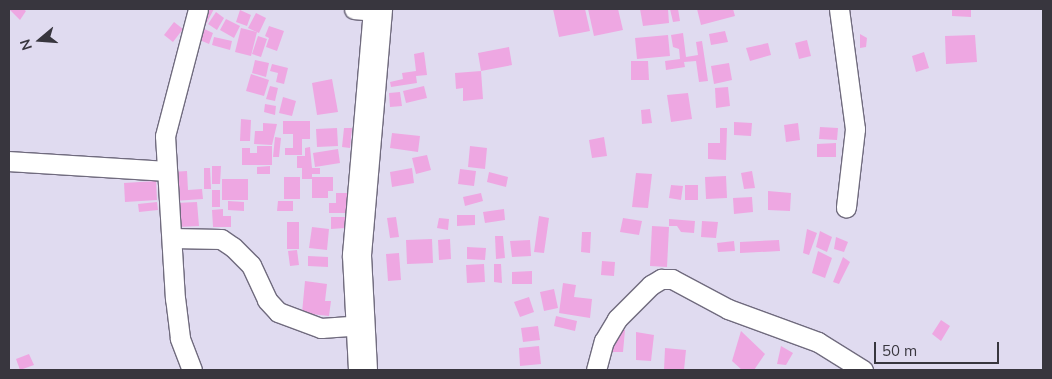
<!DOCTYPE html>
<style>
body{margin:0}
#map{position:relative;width:1052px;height:379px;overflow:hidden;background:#e0dbf0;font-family:Mulish,sans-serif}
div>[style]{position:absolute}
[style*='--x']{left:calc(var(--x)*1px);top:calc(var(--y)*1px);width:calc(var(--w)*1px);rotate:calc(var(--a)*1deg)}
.building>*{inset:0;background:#eea7e2}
.roads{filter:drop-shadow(1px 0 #706b7e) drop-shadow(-1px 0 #706b7e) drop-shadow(0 1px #706b7e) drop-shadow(0 -1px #706b7e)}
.minor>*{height:19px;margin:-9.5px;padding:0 9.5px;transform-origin:9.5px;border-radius:9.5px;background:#fff}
.secondary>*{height:28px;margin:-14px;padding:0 14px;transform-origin:14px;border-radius:14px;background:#fff}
span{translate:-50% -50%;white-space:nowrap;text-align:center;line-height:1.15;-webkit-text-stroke:4px #e0dbf0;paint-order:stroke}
.frame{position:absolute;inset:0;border:10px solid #38363e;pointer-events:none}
.north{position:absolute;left:15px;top:15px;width:50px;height:50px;-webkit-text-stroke:4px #e0dbf0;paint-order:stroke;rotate:252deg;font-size:14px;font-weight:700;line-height:20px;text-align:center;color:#38363e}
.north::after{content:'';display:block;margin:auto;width:18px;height:22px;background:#38363e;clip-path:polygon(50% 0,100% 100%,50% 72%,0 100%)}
.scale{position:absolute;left:874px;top:342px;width:125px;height:22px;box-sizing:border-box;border:2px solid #38363e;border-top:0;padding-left:6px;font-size:15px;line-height:18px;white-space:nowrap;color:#38363e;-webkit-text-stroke:4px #e0dbf0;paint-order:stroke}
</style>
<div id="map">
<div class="building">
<i style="clip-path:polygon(9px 9px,23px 9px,26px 11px,20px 20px)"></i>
<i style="clip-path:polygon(205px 9px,214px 9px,206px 24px,199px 20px)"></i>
<i style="clip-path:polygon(553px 9px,585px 9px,590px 31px,559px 37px)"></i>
<i style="clip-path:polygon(588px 9px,618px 9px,623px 30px,594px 36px)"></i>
<i style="clip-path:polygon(640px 9px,668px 9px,669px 23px,643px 26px)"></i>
<i style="clip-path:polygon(670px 9px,678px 9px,680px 21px,673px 22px)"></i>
<i style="clip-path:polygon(697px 9px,733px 9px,735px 16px,701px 25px)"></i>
<i style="clip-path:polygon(952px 9px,971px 9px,971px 17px,952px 16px)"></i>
<i style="clip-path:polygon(240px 10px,251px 15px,247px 26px,236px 22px)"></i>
<i style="clip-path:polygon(216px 12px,224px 18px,217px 30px,208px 24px)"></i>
<i style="clip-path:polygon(256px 13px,266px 18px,259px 33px,248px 28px)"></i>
<i style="clip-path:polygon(226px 19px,240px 26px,234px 38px,220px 30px)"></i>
<i style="clip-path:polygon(174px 22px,183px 29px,173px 42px,164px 35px)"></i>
<i style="clip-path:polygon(269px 26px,284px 31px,277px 51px,266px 47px,269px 38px,265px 36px)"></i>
<i style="clip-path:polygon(200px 27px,213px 33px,209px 44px,195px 38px)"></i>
<i style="clip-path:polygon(241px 28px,257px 32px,251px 56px,235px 52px)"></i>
<i style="clip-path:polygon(725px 31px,728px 42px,711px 45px,709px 34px)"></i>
<i style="clip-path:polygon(683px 33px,686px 57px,698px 55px,696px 42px,702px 41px,708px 81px,699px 82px,696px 61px,684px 62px,685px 67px,666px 70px,665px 61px,680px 59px,679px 49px,673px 47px,671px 35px)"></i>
<i style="clip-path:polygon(860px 34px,867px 38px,866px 47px,860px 48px)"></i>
<i style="clip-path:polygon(668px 35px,670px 56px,637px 59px,635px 38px)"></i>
<i style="clip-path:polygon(975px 35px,977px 62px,946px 64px,945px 36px)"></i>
<i style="clip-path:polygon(258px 36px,267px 39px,261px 57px,252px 54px)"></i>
<i style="clip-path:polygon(214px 37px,232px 41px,230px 50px,212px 45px)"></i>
<i style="clip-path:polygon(807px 40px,811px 56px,799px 59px,795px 43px)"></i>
<i style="clip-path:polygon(768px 43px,771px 55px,750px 61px,746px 48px)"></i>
<i style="clip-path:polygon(509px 47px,512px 65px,481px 71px,478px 53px)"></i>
<i style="clip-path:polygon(424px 52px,427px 75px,416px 76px,417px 83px,391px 87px,390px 82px,403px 79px,402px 73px,416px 71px,414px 54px)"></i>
<i style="clip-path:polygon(924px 52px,929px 68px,916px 72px,912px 56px)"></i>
<i style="clip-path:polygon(255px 60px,269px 63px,266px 77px,252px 73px)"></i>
<i style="clip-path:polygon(631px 61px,648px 61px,649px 80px,631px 80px)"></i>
<i style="clip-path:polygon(729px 63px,732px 80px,714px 84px,711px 66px)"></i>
<i style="clip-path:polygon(272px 64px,288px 68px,284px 84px,276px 82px,278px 73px,270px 71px)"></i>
<i style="clip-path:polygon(481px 71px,483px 99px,463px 101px,463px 88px,456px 89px,455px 73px)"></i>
<i style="clip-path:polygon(251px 74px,269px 80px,264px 96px,246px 91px)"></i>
<i style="clip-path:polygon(332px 79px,338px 112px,317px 115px,312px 83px)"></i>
<i style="clip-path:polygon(270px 86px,278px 88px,275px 101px,266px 99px)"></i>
<i style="clip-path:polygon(424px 86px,427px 98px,406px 103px,403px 91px)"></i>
<i style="clip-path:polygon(728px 87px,730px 106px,716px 108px,715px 88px)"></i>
<i style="clip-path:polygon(400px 92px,402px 106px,390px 107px,389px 93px)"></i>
<i style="clip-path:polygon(688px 93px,692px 119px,671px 122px,667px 95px)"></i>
<i style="clip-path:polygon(283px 97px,296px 101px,292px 116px,279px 113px)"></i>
<i style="clip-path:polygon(265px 104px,276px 106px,275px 115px,264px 112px)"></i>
<i style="clip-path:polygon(650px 109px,652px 123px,642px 124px,641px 110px)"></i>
<i style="clip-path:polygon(241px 119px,251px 120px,250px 141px,240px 141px)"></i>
<i style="clip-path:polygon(283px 121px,310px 121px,310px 139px,302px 139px,302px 155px,285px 155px,285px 148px,293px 148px,293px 134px,283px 134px)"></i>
<i style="clip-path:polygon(734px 122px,752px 123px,751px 136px,734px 135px)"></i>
<i style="clip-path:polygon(263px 123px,277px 124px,272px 145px,254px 144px,255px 131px,263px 131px)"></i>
<i style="clip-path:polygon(798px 123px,800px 140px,786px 142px,784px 125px)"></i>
<i style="clip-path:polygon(820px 127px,838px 128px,837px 140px,819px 139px)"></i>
<i style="clip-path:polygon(337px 128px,338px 146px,317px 147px,316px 129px)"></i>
<i style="clip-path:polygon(344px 128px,352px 128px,350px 148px,342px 147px)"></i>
<i style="clip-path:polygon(720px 128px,727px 128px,726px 160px,708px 159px,708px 143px,720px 143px)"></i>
<i style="clip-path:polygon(392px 133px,420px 136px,418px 152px,390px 148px)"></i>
<i style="clip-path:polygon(275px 137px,281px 138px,279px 157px,273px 157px)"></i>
<i style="clip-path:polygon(604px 137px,607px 156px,592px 158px,589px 140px)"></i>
<i style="clip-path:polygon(836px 143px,836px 157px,817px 157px,817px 144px)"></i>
<i style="clip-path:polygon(257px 146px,272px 146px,272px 165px,242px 165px,242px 148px,250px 148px,250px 153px,257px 153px)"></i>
<i style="clip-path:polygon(470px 146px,487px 148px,485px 169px,468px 167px)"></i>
<i style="clip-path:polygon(310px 147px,312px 168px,320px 168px,320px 174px,312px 174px,312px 177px,333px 177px,333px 191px,328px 191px,328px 198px,312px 198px,312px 179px,302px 179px,302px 168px,297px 168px,297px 156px,305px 156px,305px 148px)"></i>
<i style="clip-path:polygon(338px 149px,340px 163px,315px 167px,313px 153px)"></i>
<i style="clip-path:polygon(427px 155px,431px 170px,416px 174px,412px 158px)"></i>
<i style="clip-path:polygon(212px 166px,221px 166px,220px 184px,212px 184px)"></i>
<i style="clip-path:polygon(270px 166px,270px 174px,257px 174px,257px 167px)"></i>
<i style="clip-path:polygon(204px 168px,210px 168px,211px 189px,204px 189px)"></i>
<i style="clip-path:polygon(412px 168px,414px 183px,392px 187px,390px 172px)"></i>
<i style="clip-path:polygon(460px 169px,476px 171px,474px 186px,458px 184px)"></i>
<i style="clip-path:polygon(187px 171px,188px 190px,202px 189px,203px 199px,174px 201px,172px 172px)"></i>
<i style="clip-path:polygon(752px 171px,755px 188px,744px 189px,741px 173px)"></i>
<i style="clip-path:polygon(489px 172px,508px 177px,506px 187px,487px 182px)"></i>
<i style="clip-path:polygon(636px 173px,652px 174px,648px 208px,632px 207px)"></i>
<i style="clip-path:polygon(726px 176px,727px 198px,706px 199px,705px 177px)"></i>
<i style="clip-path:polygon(284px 177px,300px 177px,300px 199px,284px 199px)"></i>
<i style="clip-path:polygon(222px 179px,248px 179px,248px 200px,222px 200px)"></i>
<i style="clip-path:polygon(156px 181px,157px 200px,125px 202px,124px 183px)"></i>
<i style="clip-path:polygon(671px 185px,683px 186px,681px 200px,669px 198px)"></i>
<i style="clip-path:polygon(685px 185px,698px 185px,698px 200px,685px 200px)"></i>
<i style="clip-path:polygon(212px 190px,220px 190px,220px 207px,212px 207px)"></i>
<i style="clip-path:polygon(768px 191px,791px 193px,790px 211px,768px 210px)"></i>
<i style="clip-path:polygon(336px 193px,347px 193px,347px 213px,329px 213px,329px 203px,336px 203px)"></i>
<i style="clip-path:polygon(481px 193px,483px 201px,465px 206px,463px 197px)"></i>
<i style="clip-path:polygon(752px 197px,753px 212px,734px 214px,733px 198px)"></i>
<i style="clip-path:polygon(228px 201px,244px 202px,244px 211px,228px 210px)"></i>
<i style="clip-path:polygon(278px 201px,293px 201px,293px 211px,277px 211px)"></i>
<i style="clip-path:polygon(157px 202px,158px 210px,139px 212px,138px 204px)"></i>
<i style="clip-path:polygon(197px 202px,199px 226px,178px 227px,176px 203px)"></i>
<i style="clip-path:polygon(223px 209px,223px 216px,231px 216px,231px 227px,213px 227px,212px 210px)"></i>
<i style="clip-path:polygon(504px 209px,505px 220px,485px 223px,483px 212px)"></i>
<i style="clip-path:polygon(457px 215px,475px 215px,475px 225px,457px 226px)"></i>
<i style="clip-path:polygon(539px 216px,549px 218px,544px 253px,534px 252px)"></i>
<i style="clip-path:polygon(331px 217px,345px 217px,345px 228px,331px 229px)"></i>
<i style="clip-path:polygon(396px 217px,399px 237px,390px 238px,387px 218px)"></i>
<i style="clip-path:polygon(439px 218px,449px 219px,448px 230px,437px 228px)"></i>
<i style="clip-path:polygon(623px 218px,642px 221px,639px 235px,620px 232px)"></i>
<i style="clip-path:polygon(669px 219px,695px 221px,694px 233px,681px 232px,677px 226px,669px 226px)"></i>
<i style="clip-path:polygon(702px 221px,718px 222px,716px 238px,701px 237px)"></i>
<i style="clip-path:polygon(287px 222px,299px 222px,299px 249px,287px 249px)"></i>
<i style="clip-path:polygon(652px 226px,669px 227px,667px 267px,650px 266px)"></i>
<i style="clip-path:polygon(312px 227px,329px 229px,327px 250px,309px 248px)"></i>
<i style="clip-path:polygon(807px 229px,817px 233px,809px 255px,803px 253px)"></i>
<i style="clip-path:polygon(820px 231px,832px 237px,827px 252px,816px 247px)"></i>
<i style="clip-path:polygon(582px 232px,591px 232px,590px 253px,581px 252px)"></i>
<i style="clip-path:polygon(495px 236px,503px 236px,505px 258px,496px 259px)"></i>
<i style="clip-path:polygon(836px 237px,848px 242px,844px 252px,834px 249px)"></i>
<i style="clip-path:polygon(432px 239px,433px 263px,407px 264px,406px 240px)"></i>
<i style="clip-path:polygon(450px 239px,451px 259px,439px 260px,438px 240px)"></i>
<i style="clip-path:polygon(530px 240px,531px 256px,512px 257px,510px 241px)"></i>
<i style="clip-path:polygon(779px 240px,780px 251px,740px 253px,740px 242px)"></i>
<i style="clip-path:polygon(734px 241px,735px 251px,718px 252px,717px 243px)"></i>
<i style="clip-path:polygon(467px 247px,486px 248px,485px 260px,467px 259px)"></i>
<i style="clip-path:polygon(297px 250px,299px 265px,290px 266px,288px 251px)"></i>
<i style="clip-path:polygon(818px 251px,832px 258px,825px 278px,812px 273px)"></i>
<i style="clip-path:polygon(399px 253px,401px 280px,388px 281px,386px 254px)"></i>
<i style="clip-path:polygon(308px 256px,328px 257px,328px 267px,308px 266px)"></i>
<i style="clip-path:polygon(843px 257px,850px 262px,839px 284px,833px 282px)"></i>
<i style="clip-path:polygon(602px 261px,615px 262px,614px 276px,601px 275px)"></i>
<i style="clip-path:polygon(484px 264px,485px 282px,467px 283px,466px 265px)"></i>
<i style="clip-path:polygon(494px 264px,501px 264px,502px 283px,494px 282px)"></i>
<i style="clip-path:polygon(532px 271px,532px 284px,512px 284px,512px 272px)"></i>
<i style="clip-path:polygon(305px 281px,327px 284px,325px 301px,331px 301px,329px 316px,302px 313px)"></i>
<i style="clip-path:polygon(563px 283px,576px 285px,574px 297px,592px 299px,590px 318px,559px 313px)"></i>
<i style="clip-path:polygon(554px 289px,558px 308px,544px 311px,540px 292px)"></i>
<i style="clip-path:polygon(529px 297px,534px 312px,520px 317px,514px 302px)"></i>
<i style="clip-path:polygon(556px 316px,577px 321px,575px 331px,554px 326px)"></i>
<i style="clip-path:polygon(941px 320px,950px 326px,941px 341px,932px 334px)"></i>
<i style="clip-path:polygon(538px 326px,540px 340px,523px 342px,521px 328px)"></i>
<i style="clip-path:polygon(614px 330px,625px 330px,623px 352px,608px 352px)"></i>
<i style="clip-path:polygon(741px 331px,765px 354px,754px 370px,742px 370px,732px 361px)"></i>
<i style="clip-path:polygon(636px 332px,654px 335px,651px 361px,636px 360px)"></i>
<i style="clip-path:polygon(539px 346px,541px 364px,520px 366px,519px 348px)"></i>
<i style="clip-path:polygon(781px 346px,793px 353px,786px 365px,777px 364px)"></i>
<i style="clip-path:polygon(665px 348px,686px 350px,684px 370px,664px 370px)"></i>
<i style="clip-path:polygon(29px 354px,34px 365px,20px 370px,16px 359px)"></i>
</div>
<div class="roads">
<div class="minor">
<i style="--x:354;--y:9;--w:24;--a:5"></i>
<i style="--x:839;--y:9;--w:121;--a:82.4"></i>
<i style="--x:855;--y:129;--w:79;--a:96.6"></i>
<i style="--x:9;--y:161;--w:157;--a:3.6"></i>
<i style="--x:172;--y:238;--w:49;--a:1.2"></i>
<i style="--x:221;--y:239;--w:14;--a:34"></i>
<i style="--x:233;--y:247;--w:25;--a:45"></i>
<i style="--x:251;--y:265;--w:38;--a:65"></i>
<i style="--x:267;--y:300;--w:16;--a:47"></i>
<i style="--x:278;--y:312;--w:46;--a:20.4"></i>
<i style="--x:321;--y:328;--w:39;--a:-4"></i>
<i style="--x:192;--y:370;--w:34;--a:-111"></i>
<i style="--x:180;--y:338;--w:39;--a:-97"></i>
<i style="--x:175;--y:299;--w:163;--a:-93.5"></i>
<i style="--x:165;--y:136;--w:131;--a:-75.4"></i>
<i style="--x:596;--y:370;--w:30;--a:-75"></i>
<i style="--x:604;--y:341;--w:26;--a:-59"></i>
<i style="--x:617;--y:319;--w:48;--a:-45"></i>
<i style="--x:651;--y:285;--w:12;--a:-31"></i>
<i style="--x:661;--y:279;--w:11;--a:0"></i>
<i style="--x:672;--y:279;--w:64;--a:28.2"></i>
<i style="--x:728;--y:309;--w:96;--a:20.1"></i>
<i style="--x:818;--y:342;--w:53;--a:31.9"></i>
</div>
<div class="secondary">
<i style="--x:363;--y:370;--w:115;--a:-93"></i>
<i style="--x:357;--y:255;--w:247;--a:-85.1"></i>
</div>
</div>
<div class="frame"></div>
<div class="north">N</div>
<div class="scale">50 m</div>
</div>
